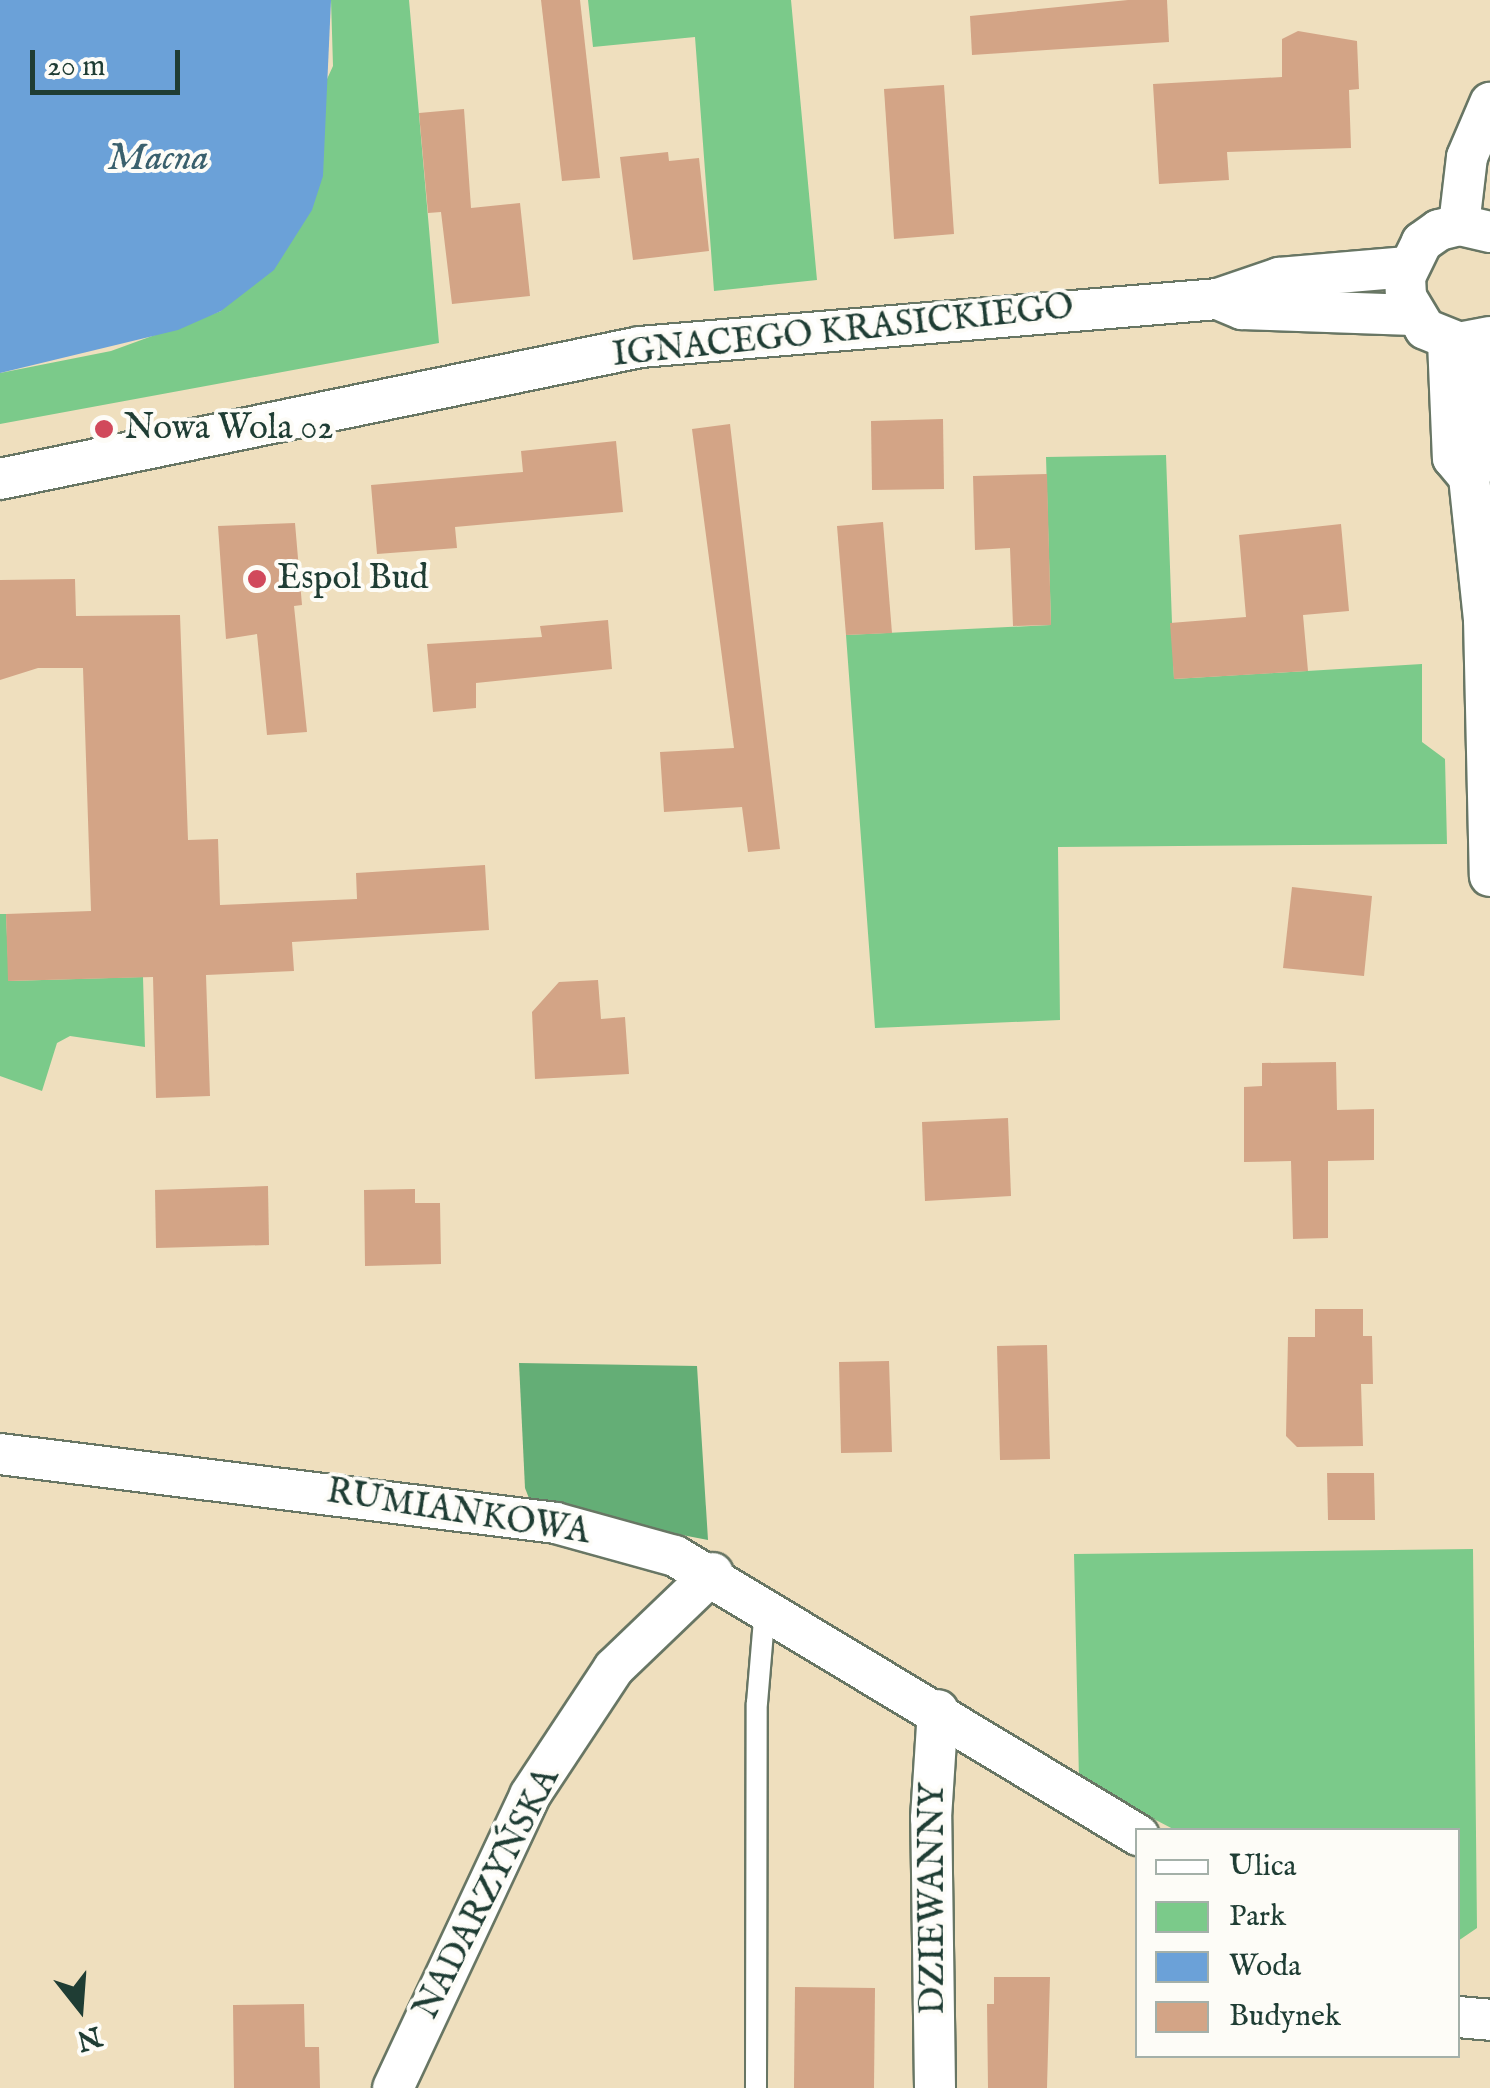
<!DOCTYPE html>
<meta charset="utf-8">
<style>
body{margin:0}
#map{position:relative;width:1490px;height:2088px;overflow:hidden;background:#efdfbe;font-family:"IM FELL English",serif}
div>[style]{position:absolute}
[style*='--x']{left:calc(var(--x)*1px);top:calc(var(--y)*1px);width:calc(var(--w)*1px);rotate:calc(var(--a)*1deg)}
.green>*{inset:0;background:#7bca8a}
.forest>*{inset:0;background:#64ae76}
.water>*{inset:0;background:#6ba1d8}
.building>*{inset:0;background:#d3a486}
.roads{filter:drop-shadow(2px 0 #687664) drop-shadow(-2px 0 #687664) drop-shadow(0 2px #687664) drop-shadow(0 -2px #687664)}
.lane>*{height:20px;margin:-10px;padding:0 10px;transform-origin:10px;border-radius:10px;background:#fff}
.street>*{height:40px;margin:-20px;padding:0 20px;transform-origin:20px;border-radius:20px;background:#fff}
.dots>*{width:28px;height:28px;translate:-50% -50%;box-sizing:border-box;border:5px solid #fdfcf7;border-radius:50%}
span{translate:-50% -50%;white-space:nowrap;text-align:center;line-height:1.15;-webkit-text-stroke:8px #fdfcf7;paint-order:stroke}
.street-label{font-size:35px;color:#1f3d34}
.poi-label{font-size:35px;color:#1f3d34}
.left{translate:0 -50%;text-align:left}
.water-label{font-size:38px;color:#3a606d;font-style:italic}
.legend{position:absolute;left:1135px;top:1828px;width:325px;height:230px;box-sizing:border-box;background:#fdfcf7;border:2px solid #a4b0a9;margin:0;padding:12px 18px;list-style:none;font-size:30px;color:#1f3d34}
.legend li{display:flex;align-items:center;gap:20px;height:50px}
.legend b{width:50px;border:2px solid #a4b0a9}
.north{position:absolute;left:30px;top:1958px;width:100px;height:100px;-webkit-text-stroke:8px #fdfcf7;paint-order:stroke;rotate:163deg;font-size:28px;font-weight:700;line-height:40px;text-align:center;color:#1f3d34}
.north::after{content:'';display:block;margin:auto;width:35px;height:45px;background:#1f3d34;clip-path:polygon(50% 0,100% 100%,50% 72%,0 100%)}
.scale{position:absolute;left:30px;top:50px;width:150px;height:45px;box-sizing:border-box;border:5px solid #1f3d34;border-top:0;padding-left:12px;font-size:30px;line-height:35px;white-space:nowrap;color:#1f3d34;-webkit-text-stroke:8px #fdfcf7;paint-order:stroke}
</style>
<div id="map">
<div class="green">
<i style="clip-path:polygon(331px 0,409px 0,439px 343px,0 424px,0 373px,111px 351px,221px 311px,333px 66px)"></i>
<i style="clip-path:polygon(588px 0,791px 0,817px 280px,714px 291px,695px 37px,593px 47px)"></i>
<i style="clip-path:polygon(1166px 455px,1174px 679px,1422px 664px,1422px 742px,1445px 759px,1447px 844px,1058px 847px,1060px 1020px,875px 1028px,846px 635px,1051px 625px,1046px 457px)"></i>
<i style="clip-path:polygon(0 914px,6px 914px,9px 981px,143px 977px,145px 1047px,70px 1036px,57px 1043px,42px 1091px,0 1076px)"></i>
<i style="clip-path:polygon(1473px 1549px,1477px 1928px,1458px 1941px,1458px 1830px,1175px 1830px,1079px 1780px,1074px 1554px)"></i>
</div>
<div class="forest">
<i style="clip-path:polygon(519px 1363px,697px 1366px,708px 1540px,532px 1506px,525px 1488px)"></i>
</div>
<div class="water">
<i style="clip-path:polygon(0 0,331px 0,323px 176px,312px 210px,274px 270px,221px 311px,178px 330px,0 373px)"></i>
</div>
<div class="building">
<i style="clip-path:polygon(541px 0,580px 0,600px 178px,562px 181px)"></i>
<i style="clip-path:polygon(1128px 0,1167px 0,1169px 42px,972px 55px,970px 16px)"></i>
<i style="clip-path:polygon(1298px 31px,1357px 41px,1359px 89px,1349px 90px,1351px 148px,1227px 152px,1229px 180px,1159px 184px,1153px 84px,1282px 77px,1282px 39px)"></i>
<i style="clip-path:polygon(944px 85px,954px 234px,894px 239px,884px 89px)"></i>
<i style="clip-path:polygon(464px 109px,471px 208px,520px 203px,530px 296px,452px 304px,441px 212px,428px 213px,419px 113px)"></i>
<i style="clip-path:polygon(668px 152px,669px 161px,699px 158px,709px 251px,633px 260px,620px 157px)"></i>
<i style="clip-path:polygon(943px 419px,944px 489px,872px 490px,871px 421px)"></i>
<i style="clip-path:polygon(730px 424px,780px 849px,748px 852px,742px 807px,664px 812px,660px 752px,734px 748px,692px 429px)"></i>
<i style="clip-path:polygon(616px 441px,623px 512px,455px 527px,457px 548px,377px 554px,371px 485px,523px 472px,521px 451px)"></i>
<i style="clip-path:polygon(1047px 474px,1051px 625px,1013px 626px,1010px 548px,975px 550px,973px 476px)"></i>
<i style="clip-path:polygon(883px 522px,892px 633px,846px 635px,837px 526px)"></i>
<i style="clip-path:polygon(295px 523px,302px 605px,294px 606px,307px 732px,267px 735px,257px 634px,226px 639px,218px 526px)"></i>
<i style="clip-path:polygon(1341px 524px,1349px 611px,1303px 615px,1308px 671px,1174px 679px,1170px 623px,1246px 617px,1239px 535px)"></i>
<i style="clip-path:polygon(75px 579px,76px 616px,180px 615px,188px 840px,218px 839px,220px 905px,357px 899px,356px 873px,485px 865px,489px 930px,292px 942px,294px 971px,206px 975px,210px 1096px,156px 1098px,153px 977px,8px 981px,6px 914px,91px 911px,83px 668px,38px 668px,0 680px,0 580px)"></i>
<i style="clip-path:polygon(608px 620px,612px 669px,476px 683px,476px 708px,433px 712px,427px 644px,542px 637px,540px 626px)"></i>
<i style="clip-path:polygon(1292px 887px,1372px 896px,1364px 976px,1283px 968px)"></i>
<i style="clip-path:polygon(598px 980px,601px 1019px,625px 1017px,629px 1074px,535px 1079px,532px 1012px,559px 982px)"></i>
<i style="clip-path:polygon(1336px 1062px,1337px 1110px,1374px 1109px,1374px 1160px,1328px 1161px,1328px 1238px,1293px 1239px,1291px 1161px,1244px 1162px,1244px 1087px,1262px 1086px,1262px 1063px)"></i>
<i style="clip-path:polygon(1008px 1118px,1011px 1196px,925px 1201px,922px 1122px)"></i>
<i style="clip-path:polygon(268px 1186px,269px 1245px,156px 1248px,155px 1190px)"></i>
<i style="clip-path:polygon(415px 1189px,415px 1203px,440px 1203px,441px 1264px,365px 1266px,364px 1190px)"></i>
<i style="clip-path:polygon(1315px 1309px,1363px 1309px,1363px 1336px,1372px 1336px,1373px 1384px,1361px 1384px,1363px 1446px,1297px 1447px,1286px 1436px,1288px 1337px,1315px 1337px)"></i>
<i style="clip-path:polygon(1047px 1345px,1050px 1459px,1000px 1460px,997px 1346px)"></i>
<i style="clip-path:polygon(889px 1361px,892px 1452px,841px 1453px,839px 1362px)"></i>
<i style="clip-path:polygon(1327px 1473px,1374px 1473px,1375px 1520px,1328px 1520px)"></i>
<i style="clip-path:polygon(994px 1977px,1050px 1977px,1047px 2088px,988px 2088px,987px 2004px,994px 2004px)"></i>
<i style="clip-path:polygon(795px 1987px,875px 1988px,874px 2088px,794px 2088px)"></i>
<i style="clip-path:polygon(304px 2004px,305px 2047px,319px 2047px,320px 2088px,234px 2088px,233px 2005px)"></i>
</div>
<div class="roads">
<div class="lane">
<i style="--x:756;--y:2088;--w:385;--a:-89.9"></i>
<i style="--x:757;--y:1703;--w:96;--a:-85.2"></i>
</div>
<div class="street">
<i style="--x:1459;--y:225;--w:68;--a:-83.3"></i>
<i style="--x:1467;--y:157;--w:59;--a:-66.9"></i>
<i style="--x:1490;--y:232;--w:32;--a:-167"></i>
<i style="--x:1459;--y:225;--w:21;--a:166"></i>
<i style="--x:1439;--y:230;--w:21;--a:145"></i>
<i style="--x:1422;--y:242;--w:39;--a:116"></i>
<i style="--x:1405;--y:277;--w:20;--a:87"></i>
<i style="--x:1406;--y:297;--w:37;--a:59"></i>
<i style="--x:1425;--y:329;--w:37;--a:22"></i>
<i style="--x:1459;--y:343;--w:32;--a:-11"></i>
<i style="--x:1218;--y:299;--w:26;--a:23"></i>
<i style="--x:1242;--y:309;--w:171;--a:2"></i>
<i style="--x:1448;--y:341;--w:117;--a:87.6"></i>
<i style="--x:1453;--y:458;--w:25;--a:50"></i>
<i style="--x:1469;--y:477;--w:143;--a:84"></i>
<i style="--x:1484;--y:619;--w:257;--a:88.7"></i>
<i style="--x:1469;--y:477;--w:36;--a:-60"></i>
<i style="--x:1487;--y:446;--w:108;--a:-90"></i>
<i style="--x:0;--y:479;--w:653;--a:-11.65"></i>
<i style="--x:640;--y:347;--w:580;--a:-4.75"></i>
<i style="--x:1218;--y:299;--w:65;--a:-19"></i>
<i style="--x:1279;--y:278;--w:129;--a:-4.9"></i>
<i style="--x:0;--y:1454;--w:560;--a:7.07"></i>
<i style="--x:556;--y:1523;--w:123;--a:15.5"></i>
<i style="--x:675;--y:1556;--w:541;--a:31.07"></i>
<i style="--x:1458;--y:2017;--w:32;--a:5"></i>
<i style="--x:393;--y:2088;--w:323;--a:-64.9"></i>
<i style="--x:530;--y:1795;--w:152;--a:-56.5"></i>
<i style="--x:614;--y:1668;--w:137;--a:-43.8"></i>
<i style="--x:935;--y:2088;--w:270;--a:-90.8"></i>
<i style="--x:931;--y:1818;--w:108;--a:-86.3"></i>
</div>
</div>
<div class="dots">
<i style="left:104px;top:429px;background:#d1495b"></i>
<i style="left:257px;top:579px;background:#d1495b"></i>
</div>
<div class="street-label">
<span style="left:843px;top:332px;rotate:-6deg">IGNACEGO KRASICKIEGO</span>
<span style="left:458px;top:1513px;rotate:9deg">RUMIANKOWA</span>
<span style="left:488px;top:1894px;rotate:-63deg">NADARZYŃSKA</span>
<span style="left:934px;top:1899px;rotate:-90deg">DZIEWANNY</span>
</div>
<div class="poi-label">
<span class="left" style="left:124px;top:429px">Nowa Wola 02</span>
<span class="left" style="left:277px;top:579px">Espol Bud</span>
</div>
<div class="water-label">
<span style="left:158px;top:160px">Macna</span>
</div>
<ul class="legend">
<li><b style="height:12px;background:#fff"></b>Ulica</li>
<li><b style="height:28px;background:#7bca8a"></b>Park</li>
<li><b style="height:28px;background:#6ba1d8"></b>Woda</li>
<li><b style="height:28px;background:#d3a486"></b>Budynek</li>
</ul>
<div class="north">N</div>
<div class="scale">20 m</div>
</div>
